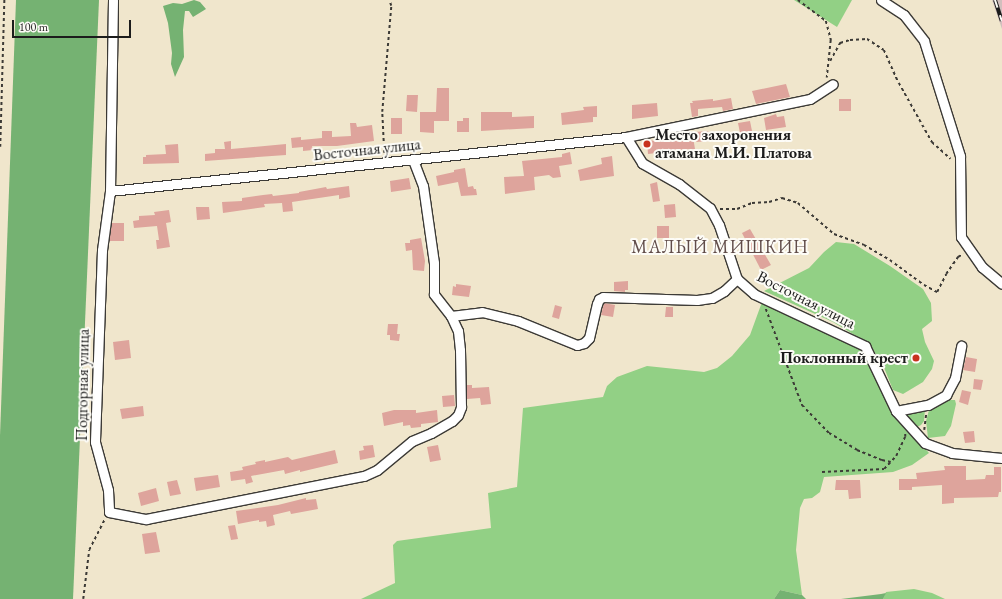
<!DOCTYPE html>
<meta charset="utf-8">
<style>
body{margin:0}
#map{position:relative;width:1002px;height:599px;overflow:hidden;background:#f0e6cc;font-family:"EB Garamond",serif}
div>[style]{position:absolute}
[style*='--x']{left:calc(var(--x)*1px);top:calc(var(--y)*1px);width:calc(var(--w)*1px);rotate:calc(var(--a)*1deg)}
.industrial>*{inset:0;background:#d1bfbd}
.green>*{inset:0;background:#92d085}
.forest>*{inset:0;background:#75b272}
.building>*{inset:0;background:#dea49c}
.path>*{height:1.5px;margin-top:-0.75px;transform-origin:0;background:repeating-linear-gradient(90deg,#3c3a36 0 3px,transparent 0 6px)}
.roads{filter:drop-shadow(1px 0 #3c3a36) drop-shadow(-1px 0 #3c3a36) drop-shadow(0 1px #3c3a36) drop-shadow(0 -1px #3c3a36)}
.minor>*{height:9px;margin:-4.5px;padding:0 4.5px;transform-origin:4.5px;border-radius:4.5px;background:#fff}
.rail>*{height:4px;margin-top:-2px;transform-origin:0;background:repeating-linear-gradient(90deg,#fdfcf7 0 8px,#1c1c1c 0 16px);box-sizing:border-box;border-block:1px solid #1c1c1c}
.dots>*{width:11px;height:11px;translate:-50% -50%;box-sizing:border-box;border:2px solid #fdfcf7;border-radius:50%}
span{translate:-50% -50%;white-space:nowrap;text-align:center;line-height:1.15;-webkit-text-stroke:4px #fdfcf7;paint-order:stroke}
.poi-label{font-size:16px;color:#1c1c1c;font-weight:700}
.left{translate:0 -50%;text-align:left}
.right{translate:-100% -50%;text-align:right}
.street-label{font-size:16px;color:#1c1c1c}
.quarter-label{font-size:18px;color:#604c49;letter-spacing:1px}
.scale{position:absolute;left:12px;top:20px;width:119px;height:18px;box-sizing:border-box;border:2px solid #1c1c1c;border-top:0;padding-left:5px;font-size:12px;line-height:14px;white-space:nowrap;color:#1c1c1c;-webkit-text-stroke:3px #fdfcf7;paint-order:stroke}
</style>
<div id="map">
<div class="industrial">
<i style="clip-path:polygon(992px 0,1002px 0,1002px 29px)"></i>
</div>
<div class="green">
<i style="clip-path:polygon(794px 0,852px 0,837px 27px)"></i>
<i style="clip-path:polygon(836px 242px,854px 244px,890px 266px,923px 289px,931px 303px,932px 321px,922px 329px,925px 342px,934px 361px,932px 369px,923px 382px,903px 394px,893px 390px,881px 360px,866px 342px,833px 322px,764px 291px,809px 268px,824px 252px)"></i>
<i style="clip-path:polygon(762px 302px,848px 342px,867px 355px,908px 429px,929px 453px,912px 465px,893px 472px,824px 477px,820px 492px,812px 498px,804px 499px,800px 508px,796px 550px,802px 595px,780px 590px,774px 599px,361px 599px,395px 583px,393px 545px,397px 541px,491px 528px,488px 493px,517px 487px,523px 408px,603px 397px,607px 386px,617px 377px,647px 366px,704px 372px,717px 368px,732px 356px,750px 335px)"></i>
<i style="clip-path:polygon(947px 400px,955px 400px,956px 404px,951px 426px,945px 436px,928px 438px,926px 421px,929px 410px,938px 402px)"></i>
<i style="clip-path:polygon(925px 409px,924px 421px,921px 425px,917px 427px,912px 425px,902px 412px)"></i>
<i style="clip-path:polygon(914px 589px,932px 593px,945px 599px,883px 599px,886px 592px)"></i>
</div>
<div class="forest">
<i style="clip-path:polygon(16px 0,99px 0,73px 599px,0 599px,0 436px)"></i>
<i style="clip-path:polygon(194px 0,200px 2px,206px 9px,193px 17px,189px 11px,185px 11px,183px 30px,184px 57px,175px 77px,171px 64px,172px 53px,168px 23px,163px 6px,173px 3px,182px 4px)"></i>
<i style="clip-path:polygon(780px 590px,802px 595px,806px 599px,774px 599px)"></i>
<i style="clip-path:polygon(886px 593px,883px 599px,841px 599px,881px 594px)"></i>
</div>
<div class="building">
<i style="clip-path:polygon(786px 84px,790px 97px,756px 104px,752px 91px)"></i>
<i style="clip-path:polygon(437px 88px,449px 88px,449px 121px,434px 121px,434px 133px,420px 132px,420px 112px,436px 112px)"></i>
<i style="clip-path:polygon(407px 95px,418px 95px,417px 112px,406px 111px)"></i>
<i style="clip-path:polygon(731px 98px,733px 109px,723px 111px,722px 107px,698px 109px,698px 116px,692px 117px,690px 103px,693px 103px,692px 101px,713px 99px,713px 101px)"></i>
<i style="clip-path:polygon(839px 99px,851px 99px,851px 111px,839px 111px)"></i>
<i style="clip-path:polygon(657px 103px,658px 116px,632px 119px,632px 105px)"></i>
<i style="clip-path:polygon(597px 106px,597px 117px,593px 117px,593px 122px,562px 125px,561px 113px,584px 110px,583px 107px)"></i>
<i style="clip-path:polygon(481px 112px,512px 112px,512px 117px,534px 116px,534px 128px,481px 131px)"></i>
<i style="clip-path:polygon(776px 114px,777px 117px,784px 116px,786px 127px,766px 130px,764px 118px)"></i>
<i style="clip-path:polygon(391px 118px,402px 118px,402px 134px,391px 134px)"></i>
<i style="clip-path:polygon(463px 118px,469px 118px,469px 132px,457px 132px,457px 121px,463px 121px)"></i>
<i style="clip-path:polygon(750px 121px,752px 131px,740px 133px,738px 123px)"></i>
<i style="clip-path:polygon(350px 123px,356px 123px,357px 127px,372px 125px,374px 141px,337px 146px,312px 146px,313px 150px,303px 151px,303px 147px,292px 148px,291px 138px,301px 137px,301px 140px,322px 138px,322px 131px,332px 131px,332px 137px,351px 136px)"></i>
<i style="clip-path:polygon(708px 131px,709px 141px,696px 142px,695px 132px)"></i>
<i style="clip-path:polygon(693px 137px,695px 149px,656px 151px,656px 153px,648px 154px,647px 141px)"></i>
<i style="clip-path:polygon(231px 141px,231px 149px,286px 144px,286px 155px,205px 161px,205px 154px,215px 153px,215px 149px,225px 149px,224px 142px)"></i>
<i style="clip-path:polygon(178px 144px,179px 163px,143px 164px,143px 157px,146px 157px,146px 155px,166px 154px,165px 145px)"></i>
<i style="clip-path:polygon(570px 152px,572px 164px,559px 166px,561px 177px,553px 178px,549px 175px,534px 177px,535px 190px,505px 194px,504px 177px,524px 176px,522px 161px,562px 157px,562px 154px)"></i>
<i style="clip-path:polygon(612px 156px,614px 176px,580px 181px,578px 170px,602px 164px,601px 158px)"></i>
<i style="clip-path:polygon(465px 168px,468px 187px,473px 186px,474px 189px,476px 189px,477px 195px,461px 196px,458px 182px,438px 186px,436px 176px,454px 172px,454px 170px)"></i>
<i style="clip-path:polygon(409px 178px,411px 189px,391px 192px,390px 181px)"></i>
<i style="clip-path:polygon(657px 182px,660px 201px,653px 202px,650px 184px)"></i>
<i style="clip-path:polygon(349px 186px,350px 197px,339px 199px,339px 195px,292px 202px,293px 211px,283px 212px,282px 203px,264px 204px,265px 207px,223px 213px,222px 202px,242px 201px,242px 198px,263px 195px,272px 194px,273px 196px,299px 193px,299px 192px,326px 187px,327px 189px)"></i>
<i style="clip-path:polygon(675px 204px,676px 217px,665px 218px,664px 205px)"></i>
<i style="clip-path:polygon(196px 207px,209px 207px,210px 219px,197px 220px)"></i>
<i style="clip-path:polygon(169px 210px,171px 222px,166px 223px,170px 247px,157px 249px,156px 240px,159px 240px,157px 226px,134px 228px,133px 221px,139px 220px,139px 216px,155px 215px,154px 212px)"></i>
<i style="clip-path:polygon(112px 223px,124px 223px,124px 241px,109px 241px)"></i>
<i style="clip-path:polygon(657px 226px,669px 226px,669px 238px,657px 238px)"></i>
<i style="clip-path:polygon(750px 229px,771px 265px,761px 270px,742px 233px)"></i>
<i style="clip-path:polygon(421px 238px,425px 261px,424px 271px,413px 270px,412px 250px,406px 251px,405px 243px,410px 243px,410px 240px)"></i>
<i style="clip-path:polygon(628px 281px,628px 290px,625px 290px,625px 292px,614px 291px,614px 282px)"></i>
<i style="clip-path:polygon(456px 284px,471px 286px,469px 297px,452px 295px,453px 286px,456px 287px)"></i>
<i style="clip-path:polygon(604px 303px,615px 305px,613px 317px,601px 315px)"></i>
<i style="clip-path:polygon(555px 305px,562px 307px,559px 319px,552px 317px)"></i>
<i style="clip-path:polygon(666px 307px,673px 307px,673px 317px,665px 317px)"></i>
<i style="clip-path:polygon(388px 324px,398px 324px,397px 334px,400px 334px,399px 341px,390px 340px,390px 335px,387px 335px)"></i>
<i style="clip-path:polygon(129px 340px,131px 358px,115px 360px,113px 342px)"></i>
<i style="clip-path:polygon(966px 357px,977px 359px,975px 372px,963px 370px)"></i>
<i style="clip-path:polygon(974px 379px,983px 380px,981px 390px,973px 389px)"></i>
<i style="clip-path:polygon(467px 385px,472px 385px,472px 388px,489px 387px,491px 404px,481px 405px,480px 398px,467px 399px)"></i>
<i style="clip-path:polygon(962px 390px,971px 392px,968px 405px,959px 402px)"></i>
<i style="clip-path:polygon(454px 395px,455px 406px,443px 407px,442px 396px)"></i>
<i style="clip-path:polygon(143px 406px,144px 416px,122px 419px,120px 409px)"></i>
<i style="clip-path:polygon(394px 410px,416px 410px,416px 413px,437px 410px,438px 422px,421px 424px,421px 427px,411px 428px,410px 425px,403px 426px,403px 422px,384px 426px,382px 413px)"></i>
<i style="clip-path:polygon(974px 431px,975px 442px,965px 443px,963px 432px)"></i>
<i style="clip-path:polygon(373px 445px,375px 457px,360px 460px,359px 451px,364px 450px,363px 446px)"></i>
<i style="clip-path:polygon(438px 445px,441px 460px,430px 462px,427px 447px)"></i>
<i style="clip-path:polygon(335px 450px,338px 463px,300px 472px,300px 470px,285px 474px,284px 470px,251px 476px,253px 482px,246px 484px,245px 479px,231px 481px,230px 472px,243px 470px,242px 467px,256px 464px,255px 462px,265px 460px,265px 462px,288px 457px,292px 460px)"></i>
<i style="clip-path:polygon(944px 466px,966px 466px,966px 480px,985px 479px,986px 475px,994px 475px,994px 467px,1001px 467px,1001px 492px,999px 492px,998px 497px,954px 498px,954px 503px,942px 504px,942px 485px,912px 487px,912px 490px,899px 490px,899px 479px,917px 479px,916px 473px,945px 470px)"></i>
<i style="clip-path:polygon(218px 475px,220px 487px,196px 491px,194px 478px)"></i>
<i style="clip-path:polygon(177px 480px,181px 494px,170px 496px,167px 482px)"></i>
<i style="clip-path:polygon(836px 480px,860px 480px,861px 498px,849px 499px,848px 490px,835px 490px)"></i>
<i style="clip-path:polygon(156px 488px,159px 501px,141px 506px,138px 493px)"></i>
<i style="clip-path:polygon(306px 498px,306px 500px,316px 499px,318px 509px,291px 514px,290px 511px,273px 515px,275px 525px,267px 527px,266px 521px,259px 522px,259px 520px,238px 524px,236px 511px,278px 505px)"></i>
<i style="clip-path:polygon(235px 525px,238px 539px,231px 540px,228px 526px)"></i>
<i style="clip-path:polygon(156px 532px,160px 552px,145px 554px,142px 534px)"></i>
</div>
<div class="path">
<i style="--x:798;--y:0;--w:35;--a:37"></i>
<i style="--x:826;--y:21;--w:20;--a:75"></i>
<i style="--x:831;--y:40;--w:38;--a:96"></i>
<i style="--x:830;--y:61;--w:21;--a:-61"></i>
<i style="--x:840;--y:43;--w:10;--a:-17"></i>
<i style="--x:850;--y:40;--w:17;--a:-3"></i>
<i style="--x:867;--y:39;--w:20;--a:33"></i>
<i style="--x:884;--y:50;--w:36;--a:66"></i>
<i style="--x:899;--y:83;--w:68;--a:60.8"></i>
<i style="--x:932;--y:142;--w:25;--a:42"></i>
<i style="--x:0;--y:147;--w:147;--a:-88.4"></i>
<i style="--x:384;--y:153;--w:41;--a:-92.8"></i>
<i style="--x:382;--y:112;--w:106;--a:-85.1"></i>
<i style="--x:391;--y:6;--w:6;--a:-108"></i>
<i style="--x:720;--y:209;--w:17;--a:0"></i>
<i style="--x:737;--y:209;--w:16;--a:-22"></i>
<i style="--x:752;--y:203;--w:17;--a:-3"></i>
<i style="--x:769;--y:202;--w:14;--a:-17"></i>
<i style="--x:782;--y:198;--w:17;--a:17"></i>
<i style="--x:798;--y:203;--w:48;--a:40.7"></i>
<i style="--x:834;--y:234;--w:32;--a:20"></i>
<i style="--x:864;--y:245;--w:30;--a:30"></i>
<i style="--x:890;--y:260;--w:42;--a:36.3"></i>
<i style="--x:924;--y:285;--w:15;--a:28"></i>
<i style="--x:937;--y:292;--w:20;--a:-63"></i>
<i style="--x:946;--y:274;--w:21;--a:-55"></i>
<i style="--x:958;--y:257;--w:6;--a:-31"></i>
<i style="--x:766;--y:309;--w:103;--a:69.4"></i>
<i style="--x:802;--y:405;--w:39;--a:46"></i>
<i style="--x:829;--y:433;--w:33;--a:31"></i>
<i style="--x:857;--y:450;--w:27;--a:22"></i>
<i style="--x:882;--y:460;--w:9;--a:13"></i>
<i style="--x:924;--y:430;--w:16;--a:-83"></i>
<i style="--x:822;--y:472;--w:62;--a:-2.8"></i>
<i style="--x:884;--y:469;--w:18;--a:-47"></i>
<i style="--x:896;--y:456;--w:21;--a:-65"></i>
<i style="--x:905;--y:437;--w:3;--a:-90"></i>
<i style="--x:83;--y:599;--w:49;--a:-83"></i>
<i style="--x:89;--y:550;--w:35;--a:-63"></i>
</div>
<div class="roads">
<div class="minor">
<i style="--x:113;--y:0;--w:191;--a:90.9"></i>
<i style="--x:110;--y:191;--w:60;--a:97.7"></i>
<i style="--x:102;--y:250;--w:192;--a:92.1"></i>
<i style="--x:95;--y:442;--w:50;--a:74.8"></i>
<i style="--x:108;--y:490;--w:22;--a:87"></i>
<i style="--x:109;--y:512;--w:38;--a:11"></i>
<i style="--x:146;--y:519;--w:222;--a:-11.2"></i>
<i style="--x:364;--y:476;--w:14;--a:-25"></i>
<i style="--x:377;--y:470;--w:45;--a:-39.6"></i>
<i style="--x:412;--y:441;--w:21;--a:-23"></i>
<i style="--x:431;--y:433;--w:24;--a:-30"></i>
<i style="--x:452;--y:421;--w:8;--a:-45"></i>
<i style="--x:458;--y:415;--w:9;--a:-69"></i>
<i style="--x:461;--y:407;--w:57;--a:-91"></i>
<i style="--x:460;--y:350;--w:19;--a:-96"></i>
<i style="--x:458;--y:331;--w:17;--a:-115"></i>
<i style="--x:451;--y:316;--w:28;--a:-128"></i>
<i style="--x:434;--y:294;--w:31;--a:-90"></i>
<i style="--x:434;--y:263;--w:78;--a:-98.1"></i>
<i style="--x:423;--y:186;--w:28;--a:-111"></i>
<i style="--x:881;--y:0;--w:27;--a:33"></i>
<i style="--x:904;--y:15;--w:33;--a:52"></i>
<i style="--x:924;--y:41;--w:121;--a:72.6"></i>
<i style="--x:960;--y:156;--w:81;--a:89.3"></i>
<i style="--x:961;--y:237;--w:37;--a:55"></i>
<i style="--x:982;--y:267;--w:26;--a:40"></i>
<i style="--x:626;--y:137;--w:31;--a:58"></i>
<i style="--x:642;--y:163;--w:43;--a:29.6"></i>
<i style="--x:679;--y:184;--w:39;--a:38"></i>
<i style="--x:710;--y:208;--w:19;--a:62"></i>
<i style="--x:719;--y:225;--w:57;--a:71.6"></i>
<i style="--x:737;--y:279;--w:23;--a:41"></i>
<i style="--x:754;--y:294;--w:123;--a:25.1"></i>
<i style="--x:865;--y:346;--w:72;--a:64.5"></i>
<i style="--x:896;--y:411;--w:43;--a:47.8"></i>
<i style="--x:925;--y:443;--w:29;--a:20"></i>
<i style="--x:952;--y:453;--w:50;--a:5.7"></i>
<i style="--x:110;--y:191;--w:519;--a:-5.97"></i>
<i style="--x:626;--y:137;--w:188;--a:-11.7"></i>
<i style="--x:810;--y:99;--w:27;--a:-33"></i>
<i style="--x:451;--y:316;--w:31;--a:-7"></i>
<i style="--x:482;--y:312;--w:37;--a:14"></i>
<i style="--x:518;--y:321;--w:64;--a:22.1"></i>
<i style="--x:577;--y:345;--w:7;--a:-16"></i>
<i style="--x:584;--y:343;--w:7;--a:-45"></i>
<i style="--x:589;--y:338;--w:35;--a:-77"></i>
<i style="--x:597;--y:304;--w:5;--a:-68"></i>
<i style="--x:599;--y:299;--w:4;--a:-27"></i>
<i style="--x:603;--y:297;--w:94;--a:1.8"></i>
<i style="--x:697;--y:300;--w:15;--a:-8"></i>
<i style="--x:712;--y:298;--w:14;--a:-30"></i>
<i style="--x:724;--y:291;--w:18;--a:-43"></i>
<i style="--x:896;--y:411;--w:33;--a:-11"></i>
<i style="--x:928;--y:405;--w:21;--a:-29"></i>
<i style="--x:946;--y:395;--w:19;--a:-62"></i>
<i style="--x:955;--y:378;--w:33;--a:-79"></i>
</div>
</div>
<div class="rail">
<i style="--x:995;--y:0;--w:22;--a:72"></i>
</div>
<div class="dots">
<i style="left:647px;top:144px;background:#c8321e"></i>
<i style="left:916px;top:358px;background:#c8321e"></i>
</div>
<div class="poi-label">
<span class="left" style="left:655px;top:144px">Место захоронения<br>атамана М.И. Платова</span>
<span class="right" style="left:908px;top:358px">Поклонный крест</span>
</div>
<div class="street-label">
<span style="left:367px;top:150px;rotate:-6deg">Восточная улица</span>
<span style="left:806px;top:300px;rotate:27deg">Восточная улица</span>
<span style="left:83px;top:385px;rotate:-89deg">Подгорная улица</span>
</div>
<div class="quarter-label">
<span style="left:720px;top:247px">МАЛЫЙ МИШКИН</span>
</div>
<div class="scale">100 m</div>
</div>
